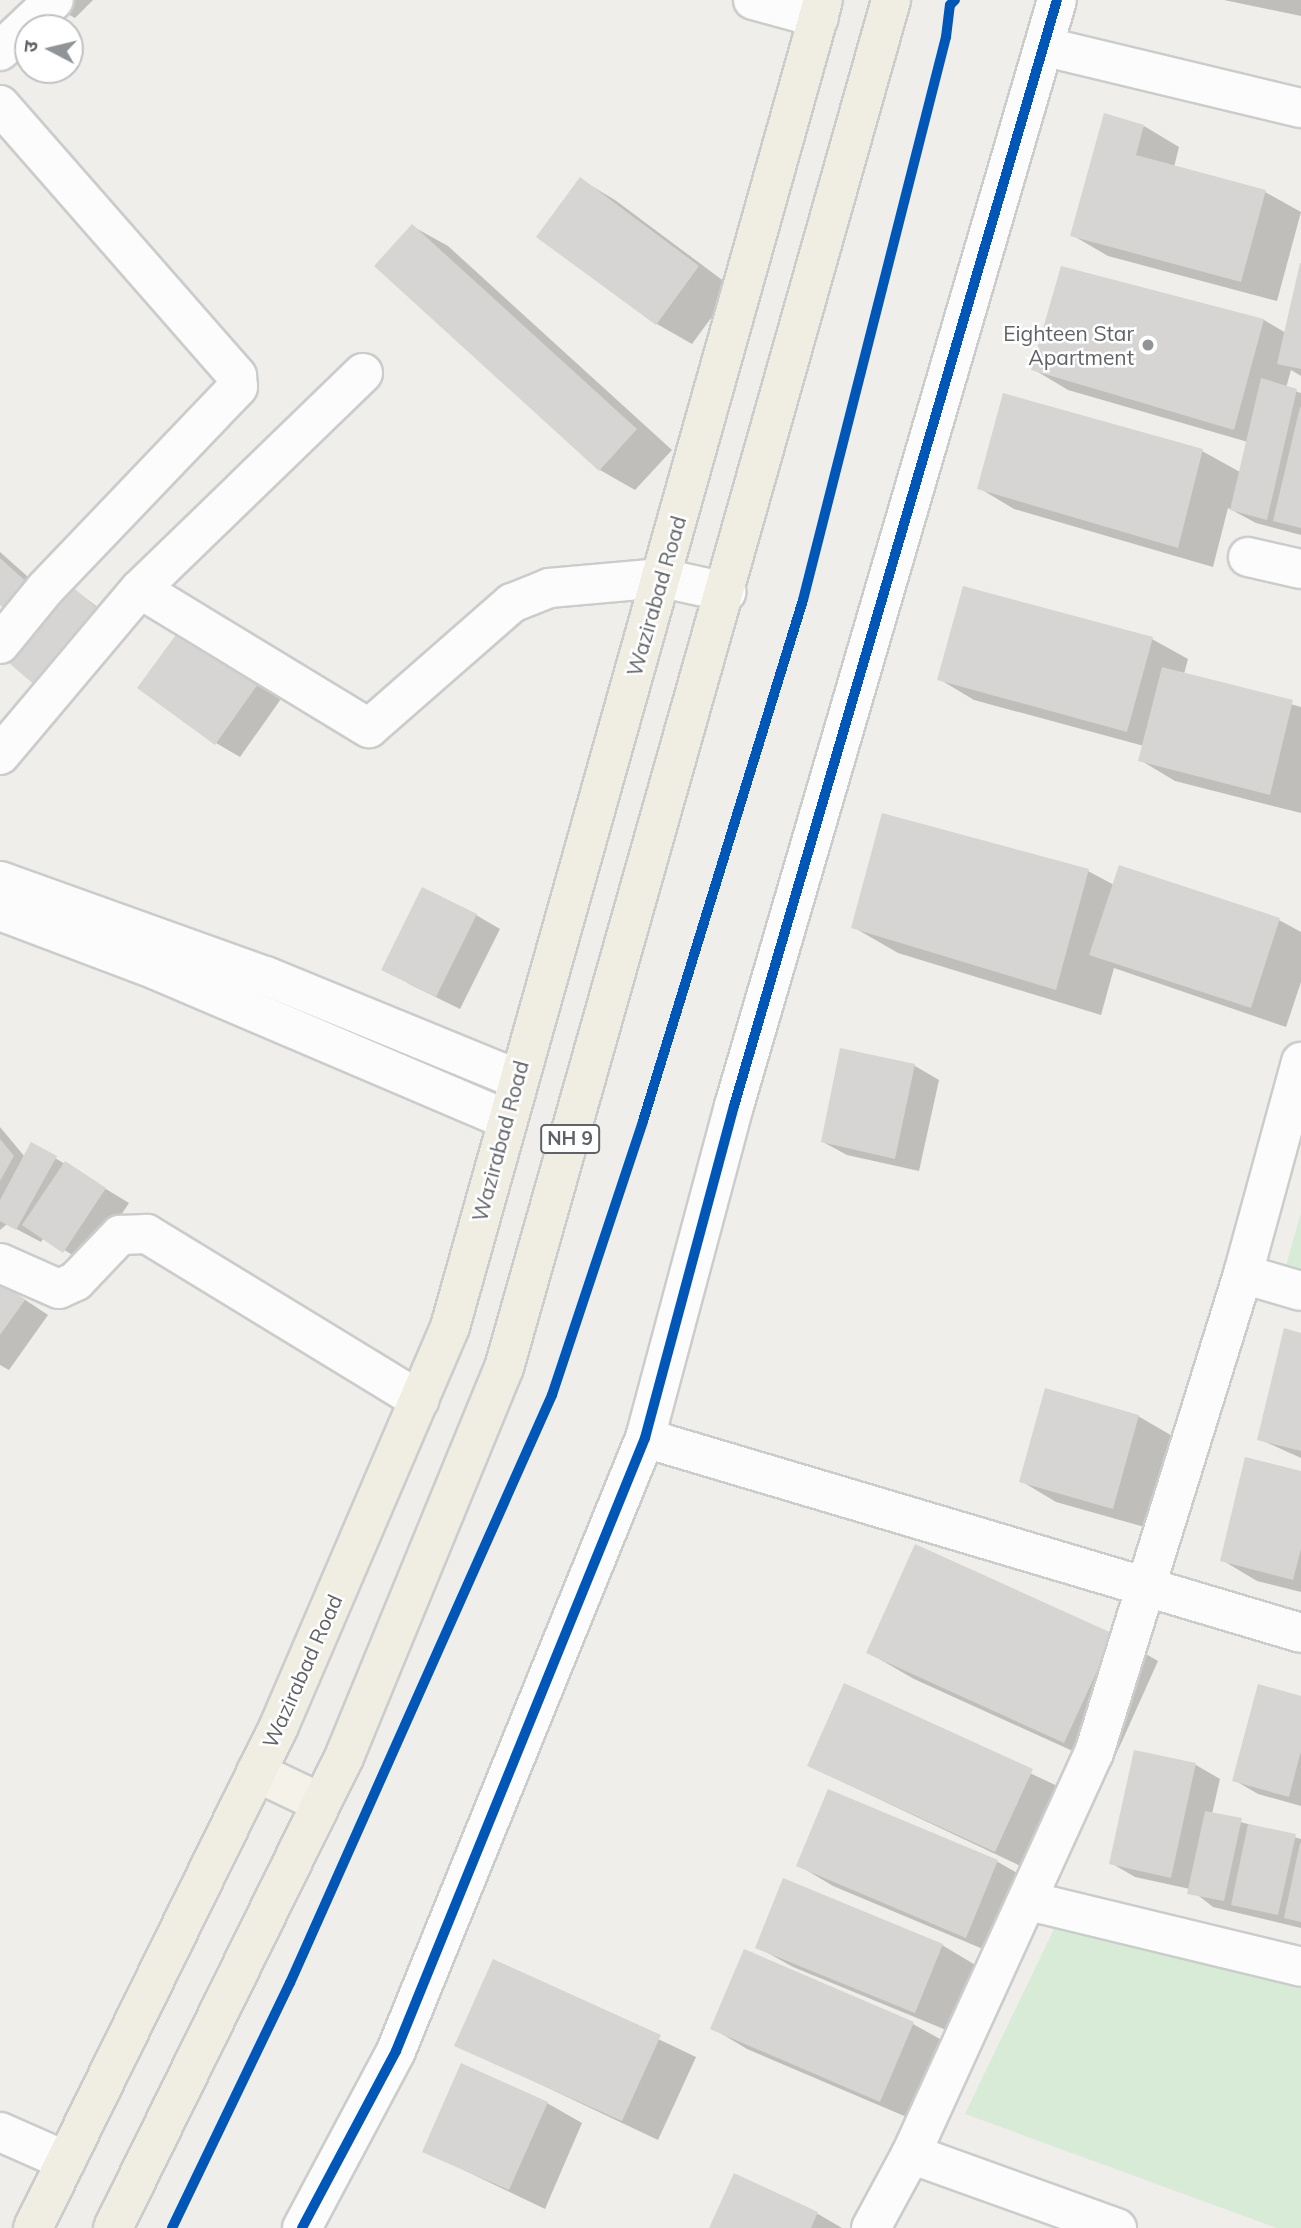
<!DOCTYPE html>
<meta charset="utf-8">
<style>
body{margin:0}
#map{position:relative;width:1301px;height:2228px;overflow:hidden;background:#efeeea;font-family:Mulish,"Noto Sans Devanagari",sans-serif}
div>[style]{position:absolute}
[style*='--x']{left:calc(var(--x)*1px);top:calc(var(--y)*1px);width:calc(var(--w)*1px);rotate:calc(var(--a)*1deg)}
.green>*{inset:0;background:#d8ebd6}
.shadow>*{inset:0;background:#0003}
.building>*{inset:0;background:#d6d5d3}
.roads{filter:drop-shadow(2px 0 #cbcccc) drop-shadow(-2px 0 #cbcccc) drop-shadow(0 2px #cbcccc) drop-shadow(0 -2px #cbcccc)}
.minor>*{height:38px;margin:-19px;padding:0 19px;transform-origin:19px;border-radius:19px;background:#fdfcfc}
.major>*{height:38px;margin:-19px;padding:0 19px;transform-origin:19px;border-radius:19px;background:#f4f2e9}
.highway>*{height:38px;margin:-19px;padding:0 19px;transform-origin:19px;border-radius:19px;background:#f0ede3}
.cycleway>*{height:10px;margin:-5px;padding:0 5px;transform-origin:5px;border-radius:5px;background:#0057b8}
.dots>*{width:19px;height:19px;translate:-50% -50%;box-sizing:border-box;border:4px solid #fff;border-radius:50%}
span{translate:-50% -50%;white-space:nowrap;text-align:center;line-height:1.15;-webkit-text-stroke:5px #fff;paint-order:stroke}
.shield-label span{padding:2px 5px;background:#fff;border:2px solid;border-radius:5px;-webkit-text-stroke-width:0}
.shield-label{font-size:19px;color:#5f6368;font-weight:700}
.poi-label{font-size:21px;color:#5f6368}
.right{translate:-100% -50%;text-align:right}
.street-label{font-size:21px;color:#5f6368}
.north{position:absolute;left:14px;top:14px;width:70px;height:70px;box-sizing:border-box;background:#fff;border:2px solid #bfc1c3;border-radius:50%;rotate:277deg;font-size:19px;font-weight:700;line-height:28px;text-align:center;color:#5f6368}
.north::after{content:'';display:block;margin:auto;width:24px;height:32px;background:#919496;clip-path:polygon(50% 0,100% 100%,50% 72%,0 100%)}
</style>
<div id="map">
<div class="green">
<i style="clip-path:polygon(1301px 1213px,1301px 1274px,1285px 1269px)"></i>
<i style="clip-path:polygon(1065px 1906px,1301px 1976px,1301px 2228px,1277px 2228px,965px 2114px)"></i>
</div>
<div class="shadow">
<i style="clip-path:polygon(43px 0,93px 0,75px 18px)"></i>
<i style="clip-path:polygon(1224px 0,1301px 0,1301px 16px)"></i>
<i style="clip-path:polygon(1144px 126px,1179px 147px,1174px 167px,1265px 192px,1301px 212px,1277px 301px,1108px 256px,1072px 235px)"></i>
<i style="clip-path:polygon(580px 179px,615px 200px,733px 288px,692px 344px,657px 324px)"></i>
<i style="clip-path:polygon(412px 226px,448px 246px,672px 450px,635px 490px,600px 470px)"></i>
<i style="clip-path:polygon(1301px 266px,1301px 376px,1291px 370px,1286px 388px,1301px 393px,1301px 535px,1256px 523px,1228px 508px,1213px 567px,1014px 509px,979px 488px,1202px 451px,1240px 472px,1248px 442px,1068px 390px,1033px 369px,1062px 268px,1264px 320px,1286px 333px)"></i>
<i style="clip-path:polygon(0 552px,54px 600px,67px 584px,129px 631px,68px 704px,44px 690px,8px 610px,0 602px)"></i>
<i style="clip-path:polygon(1152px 639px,1188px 659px,1184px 674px,1301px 707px,1301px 813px,1175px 781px,1140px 760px,1144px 746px,974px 700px,939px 679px)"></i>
<i style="clip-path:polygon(205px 644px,281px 699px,240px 757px,216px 743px)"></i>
<i style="clip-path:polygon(1120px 867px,1279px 920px,1301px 932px,1301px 982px,1286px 1027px,1114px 968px,1101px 1015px,898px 953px,853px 927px,1088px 871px,1114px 885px)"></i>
<i style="clip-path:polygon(476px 915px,500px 929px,460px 1009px,407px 983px)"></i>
<i style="clip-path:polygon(841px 1050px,915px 1066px,939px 1080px,919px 1171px,847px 1155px,823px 1142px)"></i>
<i style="clip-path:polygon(0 1127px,25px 1157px,32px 1144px,129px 1203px,88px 1265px,44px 1237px,41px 1242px,7px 1224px,0 1230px)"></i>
<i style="clip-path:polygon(0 1283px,48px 1315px,9px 1370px,0 1365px)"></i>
<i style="clip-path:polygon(1301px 1334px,1301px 1458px,1259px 1439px)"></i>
<i style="clip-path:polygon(1138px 1416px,1174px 1437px,1148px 1528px,1056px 1502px,1021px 1481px)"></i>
<i style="clip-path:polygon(1301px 1472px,1301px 1592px,1257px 1581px,1222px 1560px)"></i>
<i style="clip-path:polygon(1113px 1635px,1158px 1661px,1110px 1768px,914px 1679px,869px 1653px)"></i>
<i style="clip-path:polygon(845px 1686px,1068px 1791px,1031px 1871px,809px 1766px)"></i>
<i style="clip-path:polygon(1301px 1698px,1301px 1806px,1258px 1794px,1234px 1780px)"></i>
<i style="clip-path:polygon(1135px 1752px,1196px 1765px,1220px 1779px,1212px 1814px,1301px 1839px,1301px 1928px,1213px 1907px,1190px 1889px,1135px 1877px,1111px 1863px)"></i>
<i style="clip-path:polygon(829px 1791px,998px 1862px,1033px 1882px,1002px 1957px,833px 1886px,798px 1865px)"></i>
<i style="clip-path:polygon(942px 1945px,977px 1966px,951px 2032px,793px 1967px,757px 1947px)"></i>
<i style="clip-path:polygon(494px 1961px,696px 2057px,658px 2140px,457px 2045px)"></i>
<i style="clip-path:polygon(913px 2024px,949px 2044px,916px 2121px,747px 2049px,712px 2028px)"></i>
<i style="clip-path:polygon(547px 2103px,582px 2123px,545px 2209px,424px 2151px)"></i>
<i style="clip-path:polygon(735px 2176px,818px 2214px,842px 2228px,710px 2228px)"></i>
</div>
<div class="building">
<i style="clip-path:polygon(1104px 113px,1144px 125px,1136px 155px,1266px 190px,1241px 282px,1070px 236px)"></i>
<i style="clip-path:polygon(580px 177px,699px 266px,656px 325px,536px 237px)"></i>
<i style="clip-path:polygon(412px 224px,637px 429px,599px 471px,374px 266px)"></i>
<i style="clip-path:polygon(1300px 263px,1301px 263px,1301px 369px,1277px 364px)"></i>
<i style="clip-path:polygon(1061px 266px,1264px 319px,1234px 430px,1031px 370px)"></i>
<i style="clip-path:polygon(1261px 378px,1297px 389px,1267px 520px,1230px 510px)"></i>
<i style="clip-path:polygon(1003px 393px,1203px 449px,1178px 548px,977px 489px)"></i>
<i style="clip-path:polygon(1300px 407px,1301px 407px,1301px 528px,1273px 521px)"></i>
<i style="clip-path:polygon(0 558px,30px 585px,7px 611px,0 605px)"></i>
<i style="clip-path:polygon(67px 582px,106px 616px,43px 692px,3px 658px)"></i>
<i style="clip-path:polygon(963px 586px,1153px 637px,1127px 732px,937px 680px)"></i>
<i style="clip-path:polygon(181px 628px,258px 684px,215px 745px,137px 688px)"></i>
<i style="clip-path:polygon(1162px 667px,1293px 700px,1270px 795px,1138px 761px)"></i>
<i style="clip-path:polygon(882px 813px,1089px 869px,1056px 990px,851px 928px)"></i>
<i style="clip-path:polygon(1119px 865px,1280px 918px,1251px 1008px,1089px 955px)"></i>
<i style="clip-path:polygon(422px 887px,477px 914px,436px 997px,381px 970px)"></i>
<i style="clip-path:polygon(840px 1048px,915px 1064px,895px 1159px,821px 1142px)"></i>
<i style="clip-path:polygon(0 1139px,14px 1156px,0 1181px)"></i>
<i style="clip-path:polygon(31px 1142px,57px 1156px,16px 1230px,0 1221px,0 1200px)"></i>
<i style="clip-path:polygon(65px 1161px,106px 1188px,63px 1253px,22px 1225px)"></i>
<i style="clip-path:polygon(0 1281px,25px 1300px,0 1335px)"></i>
<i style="clip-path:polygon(1284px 1328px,1301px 1333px,1301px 1451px,1257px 1440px)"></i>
<i style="clip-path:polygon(1045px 1388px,1139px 1415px,1113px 1509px,1019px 1482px)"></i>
<i style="clip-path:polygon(1245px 1457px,1301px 1471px,1301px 1549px,1293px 1580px,1220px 1561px)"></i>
<i style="clip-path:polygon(915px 1544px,1114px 1634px,1064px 1743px,866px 1653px)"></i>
<i style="clip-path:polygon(844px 1683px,1033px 1769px,995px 1852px,807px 1766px)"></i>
<i style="clip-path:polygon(1258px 1684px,1301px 1696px,1301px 1751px,1289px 1797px,1232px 1781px)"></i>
<i style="clip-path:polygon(1134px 1750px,1196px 1763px,1171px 1878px,1109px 1864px)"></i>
<i style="clip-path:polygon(828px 1789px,998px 1860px,966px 1938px,796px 1866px)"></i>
<i style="clip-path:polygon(1205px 1811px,1242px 1818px,1224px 1901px,1187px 1894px)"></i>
<i style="clip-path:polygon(1248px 1824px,1296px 1834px,1278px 1915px,1231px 1905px)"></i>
<i style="clip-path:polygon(1300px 1843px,1301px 1843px,1301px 1922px,1284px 1918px)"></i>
<i style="clip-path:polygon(783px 1878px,943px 1944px,915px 2013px,755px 1948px)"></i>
<i style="clip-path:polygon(744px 1949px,914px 2022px,880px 2102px,710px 2029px)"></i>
<i style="clip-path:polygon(493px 1959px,661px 2035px,622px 2121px,454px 2046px)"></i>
<i style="clip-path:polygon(461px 2063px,548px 2102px,509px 2190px,422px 2152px)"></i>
<i style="clip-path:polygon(734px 2173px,818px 2212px,811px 2228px,709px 2228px)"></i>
</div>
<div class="roads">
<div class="minor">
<i style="--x:753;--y:0;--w:68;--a:15.3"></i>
<i style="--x:1046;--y:47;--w:262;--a:13.5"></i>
<i style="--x:0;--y:51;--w:74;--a:-43.4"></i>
<i style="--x:0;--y:105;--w:360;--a:48.8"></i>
<i style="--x:237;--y:376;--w:11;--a:85"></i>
<i style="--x:238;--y:387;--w:279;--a:133.7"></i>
<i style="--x:45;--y:589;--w:71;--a:129.3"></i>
<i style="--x:363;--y:373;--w:310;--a:135.9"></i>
<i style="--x:140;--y:589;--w:268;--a:31.3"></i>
<i style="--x:369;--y:728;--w:190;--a:-41.2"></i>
<i style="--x:512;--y:603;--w:40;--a:-22"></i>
<i style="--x:549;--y:588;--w:113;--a:-5.1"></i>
<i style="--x:662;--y:578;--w:66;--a:12.3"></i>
<i style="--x:1248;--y:557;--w:54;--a:12.8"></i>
<i style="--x:0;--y:755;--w:217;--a:-49.9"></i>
<i style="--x:0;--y:881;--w:282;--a:19.7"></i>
<i style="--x:266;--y:976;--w:271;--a:22.3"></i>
<i style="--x:0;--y:911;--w:167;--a:20.7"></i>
<i style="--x:156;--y:970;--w:379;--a:23.1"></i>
<i style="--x:0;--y:1263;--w:64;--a:23.8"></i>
<i style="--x:59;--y:1289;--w:19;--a:-25"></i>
<i style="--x:76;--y:1281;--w:64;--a:-46.3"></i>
<i style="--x:120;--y:1235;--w:27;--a:-2"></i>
<i style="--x:147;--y:1234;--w:319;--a:31.4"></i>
<i style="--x:1243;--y:1274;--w:60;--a:16.3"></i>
<i style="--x:645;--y:1438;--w:684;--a:16.55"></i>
<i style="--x:1029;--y:1901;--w:280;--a:13.6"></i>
<i style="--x:0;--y:2132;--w:72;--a:23.7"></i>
<i style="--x:911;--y:2154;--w:219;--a:19.8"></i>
<i style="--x:302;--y:2228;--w:200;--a:-62"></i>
<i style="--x:396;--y:2051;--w:662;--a:-67.89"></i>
<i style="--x:645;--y:1438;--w:344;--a:-75"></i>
<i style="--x:734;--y:1106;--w:1152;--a:-73.72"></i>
<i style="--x:871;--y:2228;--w:84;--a:-61.6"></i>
<i style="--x:911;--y:2154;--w:441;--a:-65.5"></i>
<i style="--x:1094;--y:1753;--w:502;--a:-72.72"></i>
<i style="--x:1243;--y:1274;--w:220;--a:-74.7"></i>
</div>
<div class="major">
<i style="--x:256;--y:1772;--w:72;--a:25.5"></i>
</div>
<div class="highway">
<i style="--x:33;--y:2228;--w:559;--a:-63.89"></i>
<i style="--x:279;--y:1726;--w:434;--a:-66.8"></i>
<i style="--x:450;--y:1327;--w:1378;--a:-74.3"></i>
<i style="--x:113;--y:2228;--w:527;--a:-63.87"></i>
<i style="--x:345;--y:1755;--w:418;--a:-67.7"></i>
<i style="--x:504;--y:1368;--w:1422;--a:-74.2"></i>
</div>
</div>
<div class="cycleway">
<i style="--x:172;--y:2228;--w:272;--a:-64.3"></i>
<i style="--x:290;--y:1983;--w:644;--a:-65.98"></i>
<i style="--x:552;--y:1395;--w:289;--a:-71.6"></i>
<i style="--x:643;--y:1121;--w:545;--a:-72.93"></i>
<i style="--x:803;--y:600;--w:581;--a:-75.75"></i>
<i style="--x:946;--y:37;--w:32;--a:-83"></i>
<i style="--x:950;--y:5;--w:7;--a:-45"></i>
<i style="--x:302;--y:2228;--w:200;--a:-62"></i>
<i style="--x:396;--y:2051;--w:662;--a:-67.89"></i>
<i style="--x:645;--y:1438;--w:344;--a:-75"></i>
<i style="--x:734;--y:1106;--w:1152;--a:-73.72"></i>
</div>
<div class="dots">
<i style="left:1148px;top:345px;background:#919496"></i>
</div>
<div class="shield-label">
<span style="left:570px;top:1139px">NH 9</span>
</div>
<div class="poi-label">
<span class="right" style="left:1134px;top:345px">Eighteen Star<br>Apartment</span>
</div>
<div class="street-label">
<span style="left:656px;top:596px;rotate:-74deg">Wazirabad Road</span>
<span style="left:500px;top:1141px;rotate:-75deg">Wazirabad Road</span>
<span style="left:302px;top:1671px;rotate:-66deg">Wazirabad Road</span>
</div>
<div class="north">उ</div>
</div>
